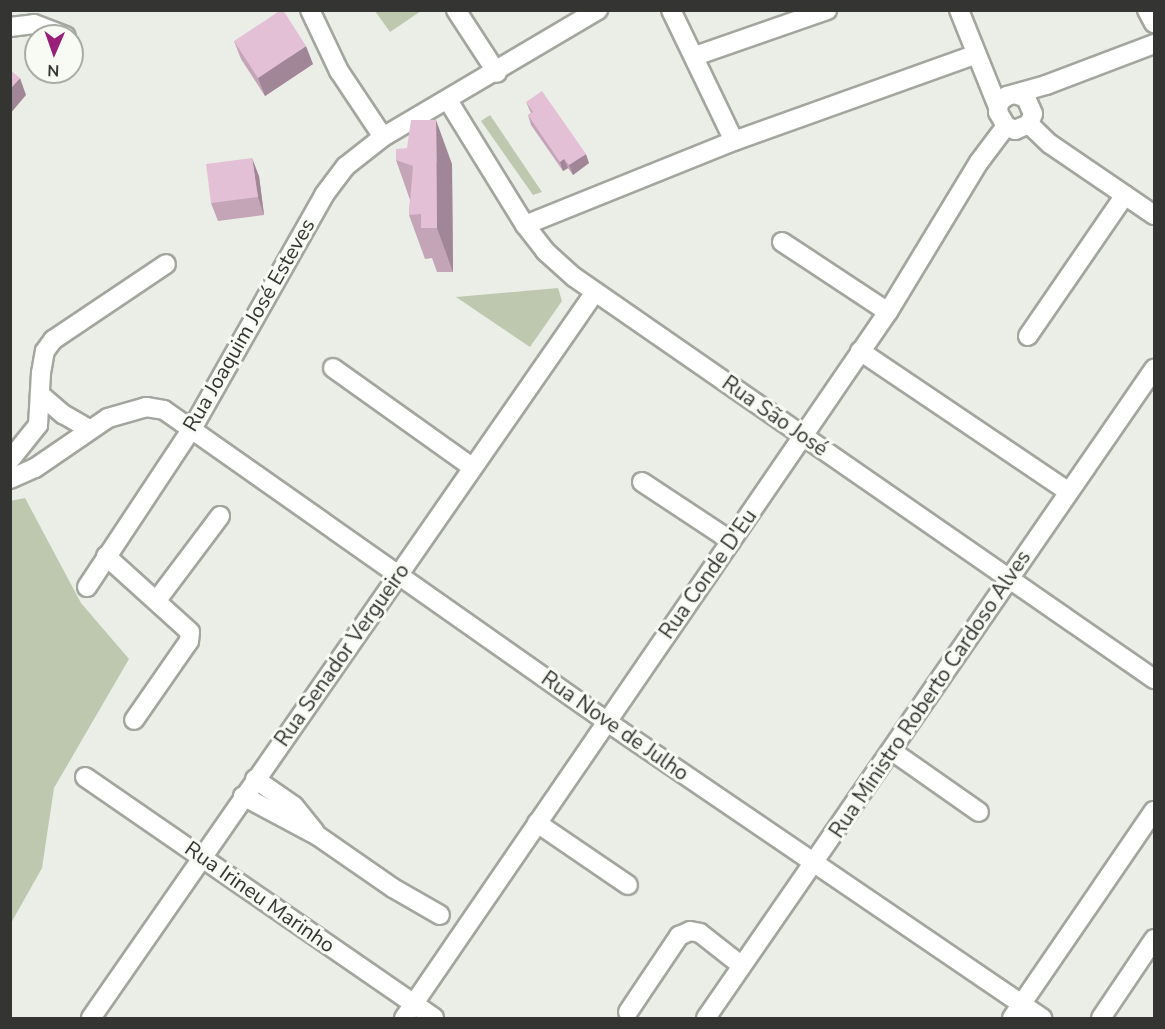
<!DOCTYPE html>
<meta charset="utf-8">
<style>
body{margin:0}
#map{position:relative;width:1165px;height:1029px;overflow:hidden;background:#eaeee6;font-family:"Nunito Sans",sans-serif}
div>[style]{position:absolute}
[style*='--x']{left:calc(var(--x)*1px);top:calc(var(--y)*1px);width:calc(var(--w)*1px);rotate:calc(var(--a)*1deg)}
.green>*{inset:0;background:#bdc8af}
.roads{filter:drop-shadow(2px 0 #a3a69e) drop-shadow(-2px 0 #a3a69e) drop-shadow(0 2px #a3a69e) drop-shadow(0 -2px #a3a69e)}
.minor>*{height:18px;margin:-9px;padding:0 9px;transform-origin:9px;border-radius:9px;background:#fff}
.wall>*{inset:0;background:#c4a5b8}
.shaded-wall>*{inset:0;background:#a08696}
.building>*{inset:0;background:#e4c0d6}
span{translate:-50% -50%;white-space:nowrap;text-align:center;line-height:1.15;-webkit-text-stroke:6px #f7fbf3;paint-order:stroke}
.street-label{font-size:21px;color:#343532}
.frame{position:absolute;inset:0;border:12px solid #343532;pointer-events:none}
.north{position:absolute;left:24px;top:24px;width:60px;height:60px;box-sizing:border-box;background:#f7fbf3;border:2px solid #a9aca6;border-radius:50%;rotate:182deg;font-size:16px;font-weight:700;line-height:24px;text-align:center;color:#343532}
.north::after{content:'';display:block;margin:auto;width:21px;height:27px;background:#992079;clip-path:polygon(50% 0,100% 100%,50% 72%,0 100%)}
</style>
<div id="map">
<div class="green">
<i style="clip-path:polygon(375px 11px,421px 11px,390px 32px)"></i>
<i style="clip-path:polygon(490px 115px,542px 192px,533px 195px,481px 121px)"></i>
<i style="clip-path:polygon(558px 288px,562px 301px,530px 347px,456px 297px)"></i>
<i style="clip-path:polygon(25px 498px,81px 603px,129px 659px,54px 788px,42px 868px,11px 923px,10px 501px)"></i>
</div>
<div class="roads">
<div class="minor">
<i style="--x:310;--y:10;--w:68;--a:64.6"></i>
<i style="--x:339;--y:71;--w:79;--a:56.3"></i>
<i style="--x:456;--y:10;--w:75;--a:56.9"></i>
<i style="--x:671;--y:10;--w:145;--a:64.3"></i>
<i style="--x:959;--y:10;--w:105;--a:68.1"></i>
<i style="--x:1147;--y:10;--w:15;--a:62"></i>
<i style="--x:10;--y:27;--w:24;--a:-7"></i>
<i style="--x:34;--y:24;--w:34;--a:21"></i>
<i style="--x:695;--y:56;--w:140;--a:-19.2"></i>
<i style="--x:1015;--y:94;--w:12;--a:20"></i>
<i style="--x:1026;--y:98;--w:17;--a:66"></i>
<i style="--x:1033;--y:114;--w:11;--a:112"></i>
<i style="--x:1029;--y:124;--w:15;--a:157"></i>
<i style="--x:1015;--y:130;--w:10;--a:-156"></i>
<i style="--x:1006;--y:126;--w:16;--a:-120"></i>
<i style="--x:998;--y:112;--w:10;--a:-84"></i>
<i style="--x:999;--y:102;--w:10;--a:-37"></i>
<i style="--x:1007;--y:96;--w:41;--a:-15.8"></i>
<i style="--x:1046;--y:85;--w:116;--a:-20.8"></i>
<i style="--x:449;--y:102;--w:145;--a:58.3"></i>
<i style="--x:525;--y:225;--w:33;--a:52"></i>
<i style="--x:545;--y:251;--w:39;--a:42"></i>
<i style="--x:574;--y:277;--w:706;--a:34.73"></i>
<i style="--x:1029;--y:124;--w:29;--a:44"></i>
<i style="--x:1050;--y:144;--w:126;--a:34.3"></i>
<i style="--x:525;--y:225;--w:225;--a:-21.9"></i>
<i style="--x:734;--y:141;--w:255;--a:-19.7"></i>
<i style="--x:782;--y:242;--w:127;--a:33.4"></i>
<i style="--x:1028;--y:336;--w:171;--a:-55.5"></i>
<i style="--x:860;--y:351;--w:252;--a:34"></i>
<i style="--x:333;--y:368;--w:171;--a:35.5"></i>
<i style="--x:42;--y:396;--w:28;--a:41"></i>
<i style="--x:63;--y:414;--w:30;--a:30"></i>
<i style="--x:10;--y:460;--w:45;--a:-51.3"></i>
<i style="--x:38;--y:425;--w:52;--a:-86.7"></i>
<i style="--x:41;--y:373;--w:22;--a:-80"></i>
<i style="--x:45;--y:351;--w:14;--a:-54"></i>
<i style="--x:53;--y:340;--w:136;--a:-33.9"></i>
<i style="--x:10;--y:479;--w:27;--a:-24"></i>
<i style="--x:35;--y:468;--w:88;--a:-34.4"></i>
<i style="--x:108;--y:418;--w:40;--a:-16"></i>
<i style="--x:146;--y:407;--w:18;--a:9"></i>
<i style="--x:164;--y:410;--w:540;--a:35.13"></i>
<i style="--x:606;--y:721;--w:528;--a:34.26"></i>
<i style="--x:642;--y:482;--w:107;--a:33.5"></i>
<i style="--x:106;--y:556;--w:113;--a:42.1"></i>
<i style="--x:190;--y:632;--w:9;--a:96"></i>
<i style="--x:189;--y:641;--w:96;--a:124.8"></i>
<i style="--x:87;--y:587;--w:192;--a:-56.5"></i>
<i style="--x:193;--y:427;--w:266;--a:-60.5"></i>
<i style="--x:324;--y:195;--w:36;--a:-53"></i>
<i style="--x:346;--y:166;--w:47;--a:-38.1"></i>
<i style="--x:383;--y:137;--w:250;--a:-30.6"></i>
<i style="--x:157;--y:600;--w:105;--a:-53.1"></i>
<i style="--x:892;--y:751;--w:106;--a:35"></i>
<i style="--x:85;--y:777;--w:424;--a:34.6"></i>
<i style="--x:255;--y:779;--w:47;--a:34.7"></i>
<i style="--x:294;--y:806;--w:33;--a:51"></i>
<i style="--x:243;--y:796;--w:85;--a:28.1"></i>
<i style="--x:318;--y:836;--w:91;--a:34.7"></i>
<i style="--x:393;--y:888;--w:54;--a:29.9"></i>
<i style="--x:537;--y:823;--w:110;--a:34.3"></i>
<i style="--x:628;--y:1012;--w:92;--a:-56.1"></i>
<i style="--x:679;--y:936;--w:12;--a:-24"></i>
<i style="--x:690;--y:931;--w:10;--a:11"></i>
<i style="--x:700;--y:933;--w:53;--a:38.2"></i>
<i style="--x:91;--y:1018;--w:884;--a:-55.23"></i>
<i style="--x:404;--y:1018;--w:856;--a:-55.57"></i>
<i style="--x:888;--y:312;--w:175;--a:-58.8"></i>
<i style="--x:979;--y:162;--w:45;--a:-53.1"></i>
<i style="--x:706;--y:1018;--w:789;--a:-55.38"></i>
<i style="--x:1012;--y:1018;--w:251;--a:-55.6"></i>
<i style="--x:1101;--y:1018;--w:95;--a:-56.1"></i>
</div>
</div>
<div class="wall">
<i style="clip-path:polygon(234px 41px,313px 64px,265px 96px,241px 59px)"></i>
<i style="clip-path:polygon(526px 102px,589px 163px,573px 175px,568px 168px,563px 171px,531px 125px,528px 115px,531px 113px)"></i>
<i style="clip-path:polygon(396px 160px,452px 164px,453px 272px,437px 272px,432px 258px,425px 259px,409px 215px,410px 200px)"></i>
<i style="clip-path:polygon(259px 176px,264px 215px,218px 221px,211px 203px)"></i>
</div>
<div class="shaded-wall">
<i style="clip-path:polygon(306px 46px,313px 64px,265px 96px,258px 78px)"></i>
<i style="clip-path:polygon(20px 78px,26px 95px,10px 114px,10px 89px)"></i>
<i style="clip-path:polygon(436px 120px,452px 164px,453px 272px,437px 228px)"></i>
<i style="clip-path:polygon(586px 154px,589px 163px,573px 175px,569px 165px)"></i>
<i style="clip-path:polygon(252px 158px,259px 176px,264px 215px,258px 197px)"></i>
<i style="clip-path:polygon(564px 159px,568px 168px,563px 171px,560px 162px)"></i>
</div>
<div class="building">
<i style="clip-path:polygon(281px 10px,283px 10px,306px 46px,258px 78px,234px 41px)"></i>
<i style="clip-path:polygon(10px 70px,20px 78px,10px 89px)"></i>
<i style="clip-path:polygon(542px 91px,586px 154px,569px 165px,564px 159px,560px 162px,528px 115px,533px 112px,526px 102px)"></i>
<i style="clip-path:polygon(411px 120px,436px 120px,437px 228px,421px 228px,421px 214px,409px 215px,413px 166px,396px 160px,396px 149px,407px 148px)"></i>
<i style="clip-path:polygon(252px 158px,258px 197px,211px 203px,206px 164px)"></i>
</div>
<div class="street-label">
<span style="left:249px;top:325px;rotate:-60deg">Rua Joaquim José Esteves</span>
<span style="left:775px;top:416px;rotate:35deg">Rua São José</span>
<span style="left:708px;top:574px;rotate:-55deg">Rua Conde D'Eu</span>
<span style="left:342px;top:655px;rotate:-55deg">Rua Senador Vergueiro</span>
<span style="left:930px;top:694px;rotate:-56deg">Rua Ministro Roberto Cardoso Alves</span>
<span style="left:615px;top:726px;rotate:35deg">Rua Nove de Julho</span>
<span style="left:260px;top:897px;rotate:35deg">Rua Irineu Marinho</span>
</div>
<div class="frame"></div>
<div class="north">N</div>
</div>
